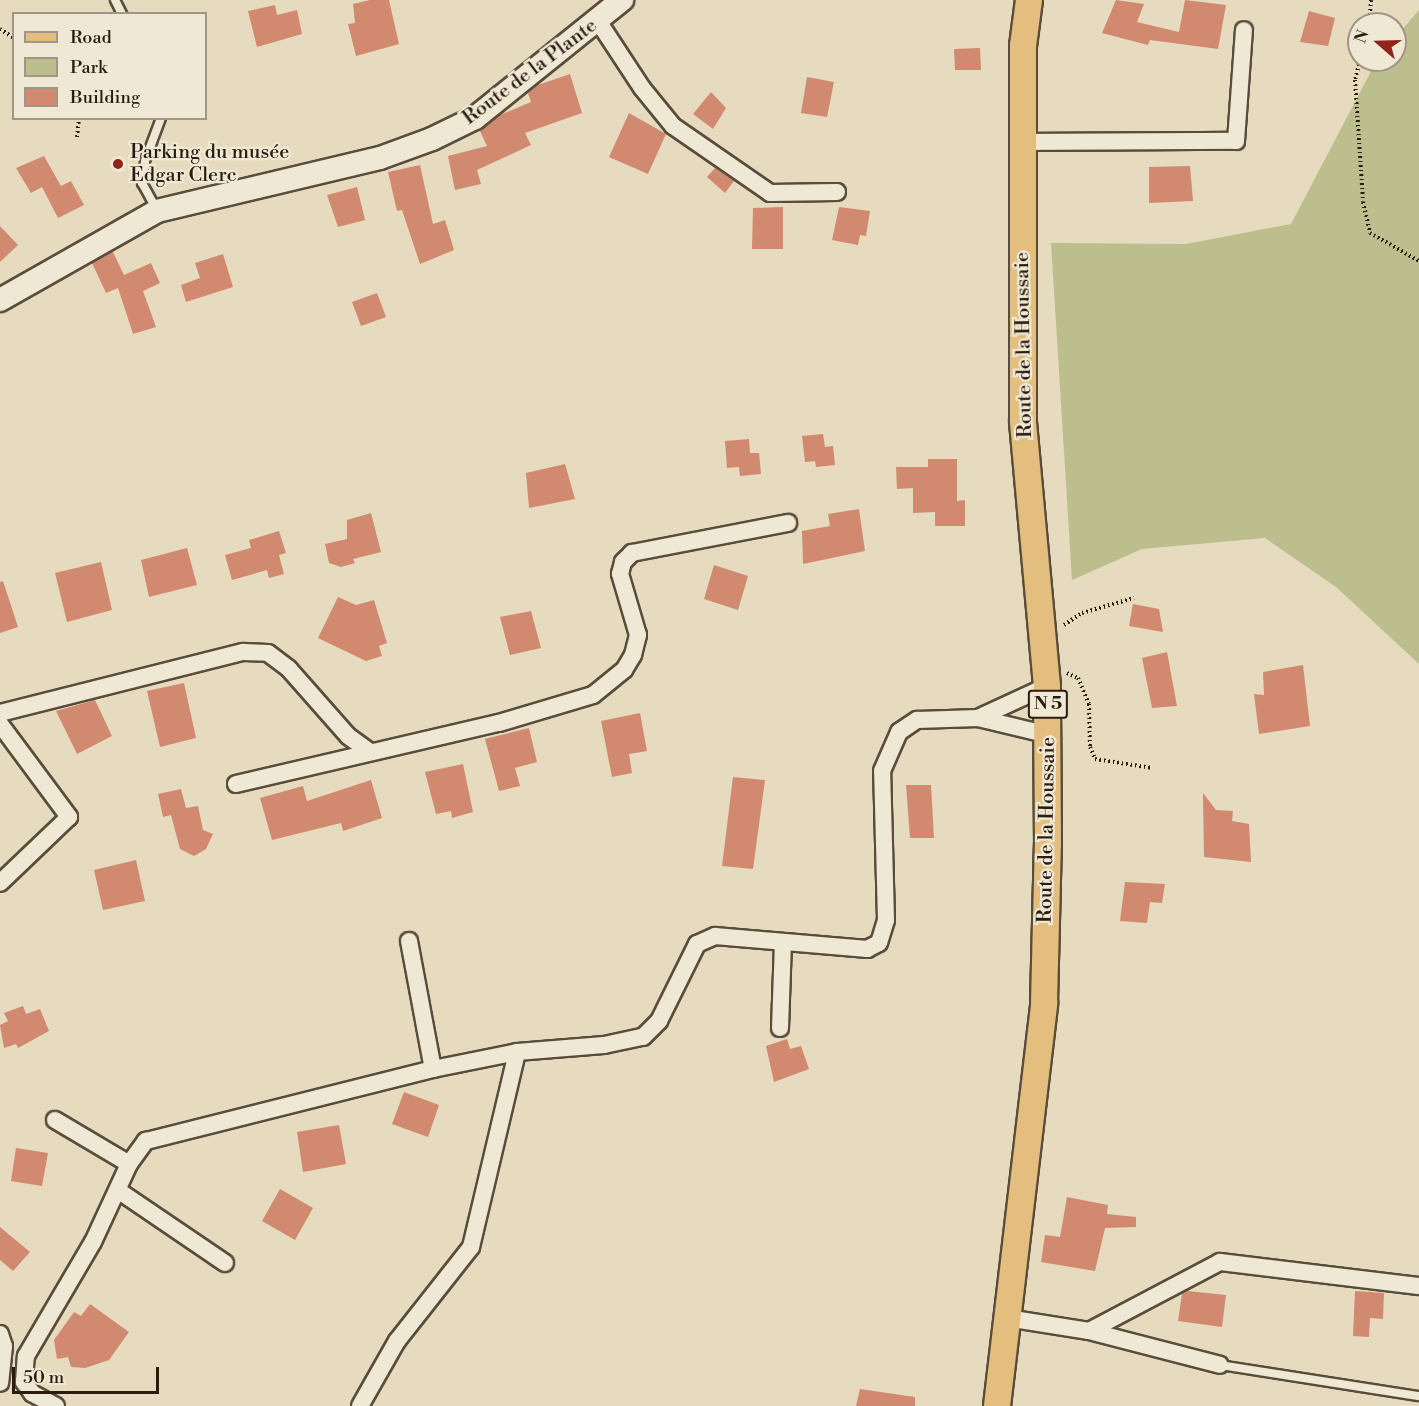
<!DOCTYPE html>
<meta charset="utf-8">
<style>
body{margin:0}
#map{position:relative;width:1419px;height:1406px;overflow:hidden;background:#e6dbbe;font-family:"Libre Bodoni",serif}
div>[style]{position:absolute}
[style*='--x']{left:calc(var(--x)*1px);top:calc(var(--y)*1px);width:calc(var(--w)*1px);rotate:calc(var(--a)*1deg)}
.green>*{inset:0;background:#bcbe8d}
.building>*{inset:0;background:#d1896f}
.path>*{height:4px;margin-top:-2px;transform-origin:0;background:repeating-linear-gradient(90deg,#2c1c0f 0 1.5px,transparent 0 4.5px)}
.roads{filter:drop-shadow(2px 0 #5a4c3b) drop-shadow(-2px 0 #5a4c3b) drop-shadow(0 2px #5a4c3b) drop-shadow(0 -2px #5a4c3b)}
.lane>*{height:8px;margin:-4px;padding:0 4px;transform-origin:4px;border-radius:4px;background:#efe8d5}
.street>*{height:16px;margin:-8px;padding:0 8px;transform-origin:8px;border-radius:8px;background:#efe8d5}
.secondary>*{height:22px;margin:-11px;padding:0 11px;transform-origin:11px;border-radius:11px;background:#efe8d5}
.primary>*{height:26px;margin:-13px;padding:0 13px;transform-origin:13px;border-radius:13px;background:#e3be7f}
.dots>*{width:16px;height:16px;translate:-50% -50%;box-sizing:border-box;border:3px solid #efe8d5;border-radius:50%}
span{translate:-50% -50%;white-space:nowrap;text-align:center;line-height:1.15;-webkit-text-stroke:4.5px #efe8d5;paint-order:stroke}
.shield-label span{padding:2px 4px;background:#efe8d5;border:2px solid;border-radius:4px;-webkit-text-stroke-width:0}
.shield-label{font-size:18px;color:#2c1c0f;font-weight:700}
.street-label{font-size:20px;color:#2c1c0f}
.poi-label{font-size:20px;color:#2c1c0f}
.left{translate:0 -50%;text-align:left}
.legend{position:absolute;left:12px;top:12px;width:195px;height:108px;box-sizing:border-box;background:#efe8d5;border:2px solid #a19686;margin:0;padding:8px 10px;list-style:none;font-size:18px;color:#2c1c0f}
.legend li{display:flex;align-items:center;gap:12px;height:30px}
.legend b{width:30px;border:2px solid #a19686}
.north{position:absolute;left:1347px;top:12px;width:60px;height:60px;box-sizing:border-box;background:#efe8d5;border:2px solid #a19686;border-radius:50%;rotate:290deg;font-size:16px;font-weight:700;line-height:24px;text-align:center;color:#2c1c0f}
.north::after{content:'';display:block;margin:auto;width:21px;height:27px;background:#8f2418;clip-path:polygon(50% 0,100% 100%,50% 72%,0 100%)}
.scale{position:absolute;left:12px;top:1367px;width:147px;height:27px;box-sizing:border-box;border:3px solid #2c1c0f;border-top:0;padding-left:8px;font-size:18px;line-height:21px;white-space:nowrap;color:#2c1c0f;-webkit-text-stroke:4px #efe8d5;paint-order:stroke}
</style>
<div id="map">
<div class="green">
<i style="clip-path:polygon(1419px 10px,1419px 664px,1336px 587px,1265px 538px,1142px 549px,1072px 580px,1051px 243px,1186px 244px,1291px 224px,1377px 60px,1395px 60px,1395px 38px)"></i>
</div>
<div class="building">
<i style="clip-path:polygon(370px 0,389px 0,399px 44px,356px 56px,348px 24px,355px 23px,353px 4px)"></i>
<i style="clip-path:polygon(1116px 0,1144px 4px,1137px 22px,1179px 32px,1185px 0,1226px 5px,1218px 49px,1150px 40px,1148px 45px,1102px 33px)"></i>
<i style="clip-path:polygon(275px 5px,277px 15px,297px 10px,302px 34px,257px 47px,248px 11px)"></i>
<i style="clip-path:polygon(1309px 11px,1335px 18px,1328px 46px,1300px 42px)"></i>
<i style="clip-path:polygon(980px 48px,981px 70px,955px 70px,954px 49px)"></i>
<i style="clip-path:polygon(570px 74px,582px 113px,525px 133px,531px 145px,477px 170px,481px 184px,455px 190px,448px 156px,487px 146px,480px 131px,500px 115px,531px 102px,528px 93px,538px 85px)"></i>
<i style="clip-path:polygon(807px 77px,834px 82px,827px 117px,801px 113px)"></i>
<i style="clip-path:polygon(711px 92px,726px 108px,713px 129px,693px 114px)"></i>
<i style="clip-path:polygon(629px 113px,666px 134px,648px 174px,609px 157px)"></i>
<i style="clip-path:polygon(44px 156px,61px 186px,71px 181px,84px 205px,58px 218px,42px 187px,31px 193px,16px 168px)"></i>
<i style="clip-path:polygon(420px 165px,433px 224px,445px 220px,454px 250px,420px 264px,402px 210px,397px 211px,388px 172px)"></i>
<i style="clip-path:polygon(1190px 166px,1193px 201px,1149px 203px,1149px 167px)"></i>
<i style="clip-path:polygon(715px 168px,734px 181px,725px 193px,707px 177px)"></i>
<i style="clip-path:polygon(357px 187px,365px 220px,338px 227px,327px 195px)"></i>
<i style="clip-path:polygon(783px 207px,783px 249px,752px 249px,753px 208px)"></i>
<i style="clip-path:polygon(839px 207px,870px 211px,866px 236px,860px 235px,858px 245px,832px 240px)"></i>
<i style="clip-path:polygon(0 226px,18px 245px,0 262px)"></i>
<i style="clip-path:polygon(113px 252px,124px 275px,151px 263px,160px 283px,143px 291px,156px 327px,133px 334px,118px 288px,106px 293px,92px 263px)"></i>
<i style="clip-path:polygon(223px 254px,233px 287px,186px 302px,181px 285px,200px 278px,195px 263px)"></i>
<i style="clip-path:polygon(377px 293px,386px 317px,361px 326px,352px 302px)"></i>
<i style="clip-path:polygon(823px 434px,825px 447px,833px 446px,835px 465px,816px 467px,815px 461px,805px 462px,802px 436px)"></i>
<i style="clip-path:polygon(749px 439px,750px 453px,759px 453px,761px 474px,740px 476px,739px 467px,727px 468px,725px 441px)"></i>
<i style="clip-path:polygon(928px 459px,957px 459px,957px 501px,965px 500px,965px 526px,935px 526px,935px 512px,913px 513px,913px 488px,897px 489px,896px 467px,928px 467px)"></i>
<i style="clip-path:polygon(565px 464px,575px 499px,529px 508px,526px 473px)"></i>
<i style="clip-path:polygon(859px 509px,865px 551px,803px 564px,802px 531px,830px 526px,828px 514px)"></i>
<i style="clip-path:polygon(371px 513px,381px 552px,353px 559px,355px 563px,341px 567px,329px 563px,325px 544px,347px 539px,347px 520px)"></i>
<i style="clip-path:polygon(279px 531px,286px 553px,279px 555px,284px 574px,269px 578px,267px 570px,232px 580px,225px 555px,251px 548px,249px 540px)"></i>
<i style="clip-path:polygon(187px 548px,197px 585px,149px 597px,141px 560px)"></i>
<i style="clip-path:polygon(101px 562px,112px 610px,67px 622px,55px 573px)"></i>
<i style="clip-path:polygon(714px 565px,748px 576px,738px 610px,704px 599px)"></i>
<i style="clip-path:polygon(3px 581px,18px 627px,0 633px,0 582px)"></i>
<i style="clip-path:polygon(338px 597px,356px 605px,374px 600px,387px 643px,379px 646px,382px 656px,366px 661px,318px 638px)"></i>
<i style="clip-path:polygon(1133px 604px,1159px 609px,1163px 632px,1129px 626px)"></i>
<i style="clip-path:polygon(531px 611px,541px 648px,510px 655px,500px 617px)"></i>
<i style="clip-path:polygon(1167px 652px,1177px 706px,1152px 708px,1142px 658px)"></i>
<i style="clip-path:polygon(1303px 665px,1310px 726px,1259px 734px,1254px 694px,1264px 695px,1263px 672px)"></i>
<i style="clip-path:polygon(184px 683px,196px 738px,160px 747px,147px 691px)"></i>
<i style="clip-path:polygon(95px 700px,112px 736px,77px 754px,56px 711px)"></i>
<i style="clip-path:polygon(640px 713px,647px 751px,629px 754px,632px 773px,612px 777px,601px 721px)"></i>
<i style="clip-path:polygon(529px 728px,537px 762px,515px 768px,520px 786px,499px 791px,485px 739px)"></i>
<i style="clip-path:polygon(463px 764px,473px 812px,452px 818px,451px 811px,436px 814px,425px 772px)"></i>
<i style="clip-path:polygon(733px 777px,765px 780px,753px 869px,722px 866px)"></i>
<i style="clip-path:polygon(371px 780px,382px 818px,343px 831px,341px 823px,272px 840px,260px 798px,303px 786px,307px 801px)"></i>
<i style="clip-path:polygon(906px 785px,931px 785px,934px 838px,910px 838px)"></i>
<i style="clip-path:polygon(181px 789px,186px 808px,198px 806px,203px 830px,213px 834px,206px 849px,194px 856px,180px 849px,171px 815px,163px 817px,158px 794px)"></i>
<i style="clip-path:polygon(1203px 793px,1216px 810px,1233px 811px,1232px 821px,1249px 824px,1251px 862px,1204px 857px)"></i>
<i style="clip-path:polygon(136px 860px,145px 901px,103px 910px,94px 870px)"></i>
<i style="clip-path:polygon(1125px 882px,1165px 884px,1162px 903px,1150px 902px,1147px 923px,1120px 921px)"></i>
<i style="clip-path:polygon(23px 1006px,26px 1014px,40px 1009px,49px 1031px,18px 1048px,16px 1044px,4px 1048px,0 1025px,8px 1021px,4px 1013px)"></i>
<i style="clip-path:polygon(787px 1039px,790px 1049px,801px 1046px,809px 1069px,774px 1082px,766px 1046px)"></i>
<i style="clip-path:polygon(404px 1092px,439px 1105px,428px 1137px,392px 1124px)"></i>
<i style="clip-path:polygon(339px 1125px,346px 1164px,303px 1172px,297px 1132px)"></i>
<i style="clip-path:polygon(16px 1148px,48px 1153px,42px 1186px,11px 1181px)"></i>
<i style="clip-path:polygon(280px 1189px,313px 1208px,295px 1240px,262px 1221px)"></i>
<i style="clip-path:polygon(1067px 1197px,1108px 1205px,1107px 1214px,1136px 1217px,1136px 1227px,1105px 1228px,1095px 1271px,1041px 1262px,1045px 1235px,1060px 1237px)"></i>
<i style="clip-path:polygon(0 1227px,30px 1252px,13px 1271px,0 1260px)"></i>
<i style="clip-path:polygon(1188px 1291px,1226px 1295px,1222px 1327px,1178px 1321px,1182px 1294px)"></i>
<i style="clip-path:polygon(1355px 1291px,1384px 1293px,1383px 1319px,1370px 1318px,1369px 1337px,1353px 1336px)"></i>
<i style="clip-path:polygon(90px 1304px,129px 1332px,109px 1360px,85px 1368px,71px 1367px,68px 1357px,57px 1359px,54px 1340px,74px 1312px,81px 1316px)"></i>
<i style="clip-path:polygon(860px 1389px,915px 1397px,915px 1406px,856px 1406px)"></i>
</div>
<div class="path">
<i style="--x:1369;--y:24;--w:24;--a:-85"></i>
<i style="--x:0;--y:29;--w:17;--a:33"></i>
<i style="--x:1360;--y:60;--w:21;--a:104"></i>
<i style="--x:1355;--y:80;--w:122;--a:86.2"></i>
<i style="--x:1363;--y:202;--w:32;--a:77"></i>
<i style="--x:1370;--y:233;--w:56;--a:29.7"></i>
<i style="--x:77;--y:137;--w:19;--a:-84"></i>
<i style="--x:1064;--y:625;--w:22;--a:-34"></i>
<i style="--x:1082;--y:613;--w:54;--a:-16.1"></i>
<i style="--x:1067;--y:673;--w:12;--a:24"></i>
<i style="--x:1078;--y:678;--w:28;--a:67"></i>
<i style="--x:1089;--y:704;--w:43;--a:88.7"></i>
<i style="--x:1090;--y:747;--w:13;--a:67"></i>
<i style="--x:1095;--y:759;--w:58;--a:9"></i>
</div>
<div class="roads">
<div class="lane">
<i style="--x:115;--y:0;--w:16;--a:63"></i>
<i style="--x:157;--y:210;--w:31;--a:-119"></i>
<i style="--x:142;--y:183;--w:22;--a:-82"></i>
<i style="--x:145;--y:161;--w:46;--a:-69.6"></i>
<i style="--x:1220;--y:1365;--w:201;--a:8.9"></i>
</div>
<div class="street">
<i style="--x:598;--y:21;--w:80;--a:56.7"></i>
<i style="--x:642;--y:88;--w:49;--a:50.8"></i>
<i style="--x:673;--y:126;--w:118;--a:34.6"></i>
<i style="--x:770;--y:193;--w:67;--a:-0.9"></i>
<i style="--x:1022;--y:142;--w:214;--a:-0.3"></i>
<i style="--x:1236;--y:141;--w:111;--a:-85.9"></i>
<i style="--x:0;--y:713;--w:251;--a:-14.1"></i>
<i style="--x:243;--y:652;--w:25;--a:2"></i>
<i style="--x:268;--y:653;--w:26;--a:37"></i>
<i style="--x:289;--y:669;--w:89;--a:48.6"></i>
<i style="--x:348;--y:736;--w:26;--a:36"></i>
<i style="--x:978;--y:718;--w:76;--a:-24.9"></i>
<i style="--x:0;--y:724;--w:116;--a:53.4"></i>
<i style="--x:69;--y:817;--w:95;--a:136.3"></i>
<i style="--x:236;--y:784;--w:270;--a:-13.1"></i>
<i style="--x:499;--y:723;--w:98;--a:-16.6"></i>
<i style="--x:593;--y:695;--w:40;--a:-39"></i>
<i style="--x:624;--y:670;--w:17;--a:-59"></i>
<i style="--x:633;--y:655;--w:21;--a:-76"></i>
<i style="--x:638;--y:635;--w:64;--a:-106.4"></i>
<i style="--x:620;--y:574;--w:12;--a:-76"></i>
<i style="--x:623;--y:562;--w:13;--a:-45"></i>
<i style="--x:632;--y:553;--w:159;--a:-10.9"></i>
<i style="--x:409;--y:941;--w:130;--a:79.4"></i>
<i style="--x:780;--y:1028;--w:86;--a:-88"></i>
<i style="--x:55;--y:1120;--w:86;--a:30.7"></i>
<i style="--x:119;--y:1191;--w:128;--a:34.2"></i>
<i style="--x:1007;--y:1318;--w:83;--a:9"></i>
<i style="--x:1089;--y:1331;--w:135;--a:14.5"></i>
<i style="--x:1089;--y:1331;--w:148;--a:-27.8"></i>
<i style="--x:1220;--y:1262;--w:200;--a:6.9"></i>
<i style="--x:0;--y:1334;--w:13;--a:72"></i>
<i style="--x:4;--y:1346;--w:37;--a:96"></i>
<i style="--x:56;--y:1406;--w:27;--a:-152"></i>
<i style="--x:32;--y:1393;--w:14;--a:-126"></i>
<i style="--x:24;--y:1382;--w:26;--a:-86"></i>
<i style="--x:26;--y:1356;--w:132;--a:-59.6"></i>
<i style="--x:93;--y:1242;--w:86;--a:-65.2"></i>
<i style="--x:129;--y:1164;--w:29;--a:-54"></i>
<i style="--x:146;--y:1141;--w:296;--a:-14.1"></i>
<i style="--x:433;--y:1069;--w:86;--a:-11.4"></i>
<i style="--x:517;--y:1052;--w:87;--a:-4.6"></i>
<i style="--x:604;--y:1045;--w:40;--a:-12"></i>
<i style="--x:643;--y:1037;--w:23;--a:-45"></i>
<i style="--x:659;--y:1021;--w:86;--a:-63.7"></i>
<i style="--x:697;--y:944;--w:20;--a:-24"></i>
<i style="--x:715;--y:936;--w:153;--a:4.9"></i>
<i style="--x:867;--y:949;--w:13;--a:-27"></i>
<i style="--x:879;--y:943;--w:24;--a:-73"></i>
<i style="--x:886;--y:920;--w:149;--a:-91.5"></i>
<i style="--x:882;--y:771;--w:43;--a:-66.4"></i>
<i style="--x:899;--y:732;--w:22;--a:-34"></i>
<i style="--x:917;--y:720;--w:61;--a:-1.9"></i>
<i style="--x:978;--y:718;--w:73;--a:13.5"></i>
<i style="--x:360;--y:1406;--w:75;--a:-60.4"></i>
<i style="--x:397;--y:1341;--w:120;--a:-51.8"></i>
<i style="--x:471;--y:1247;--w:200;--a:-76.7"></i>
</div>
<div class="secondary">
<i style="--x:0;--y:300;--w:180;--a:-29.5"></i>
<i style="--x:157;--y:211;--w:229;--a:-13.4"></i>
<i style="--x:380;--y:158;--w:55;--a:-20.1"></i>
<i style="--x:432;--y:139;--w:48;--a:-26"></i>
<i style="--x:475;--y:118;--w:189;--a:-38.8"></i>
</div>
<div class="primary">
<i style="--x:997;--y:1406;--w:406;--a:-83.3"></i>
<i style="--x:1044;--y:1003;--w:159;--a:-88.6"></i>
<i style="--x:1048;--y:844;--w:158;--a:-90.4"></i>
<i style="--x:1047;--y:686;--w:266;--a:-95.2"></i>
<i style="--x:1023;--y:421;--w:375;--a:-90"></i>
<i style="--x:1023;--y:46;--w:46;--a:-82.6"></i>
</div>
</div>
<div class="dots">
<i style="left:118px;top:164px;background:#8f2418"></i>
</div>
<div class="shield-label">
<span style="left:1048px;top:704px">N 5</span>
</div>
<div class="street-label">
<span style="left:530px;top:72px;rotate:-37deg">Route de la Plante</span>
<span style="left:1024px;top:345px;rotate:-91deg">Route de la Houssaie</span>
<span style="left:1047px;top:830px;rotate:-89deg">Route de la Houssaie</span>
</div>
<div class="poi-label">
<span class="left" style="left:130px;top:164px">Parking du musée<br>Edgar Clerc</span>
</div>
<ul class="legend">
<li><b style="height:8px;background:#e3be7f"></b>Road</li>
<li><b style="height:16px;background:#bcbe8d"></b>Park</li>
<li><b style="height:16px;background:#d1896f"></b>Building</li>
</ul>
<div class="north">N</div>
<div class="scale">50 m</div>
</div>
